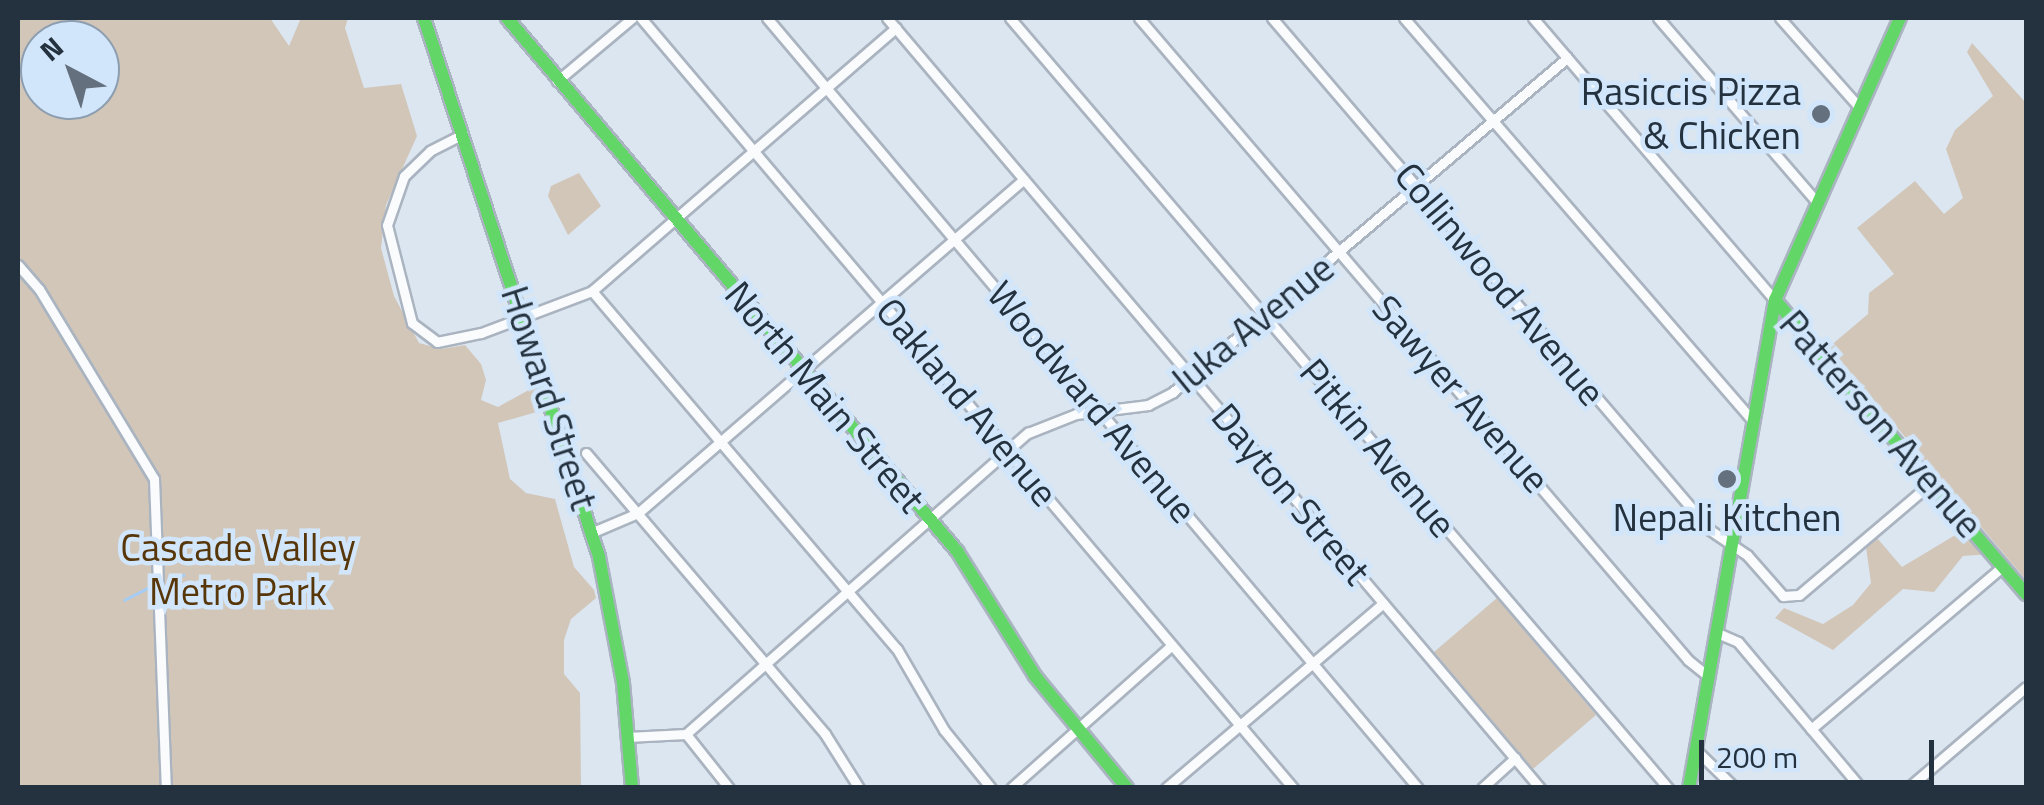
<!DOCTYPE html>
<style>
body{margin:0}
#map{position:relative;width:2044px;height:805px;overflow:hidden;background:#dbe6f1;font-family:"Titillium Web",sans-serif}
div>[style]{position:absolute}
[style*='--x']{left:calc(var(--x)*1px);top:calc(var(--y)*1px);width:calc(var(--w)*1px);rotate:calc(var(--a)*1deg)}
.green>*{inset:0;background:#d2c6b9}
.stream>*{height:2.5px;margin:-1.25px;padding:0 1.25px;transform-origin:1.25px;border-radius:1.25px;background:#a5ccf4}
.roads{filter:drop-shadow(2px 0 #aab4c0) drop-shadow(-2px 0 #aab4c0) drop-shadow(0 2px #aab4c0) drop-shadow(0 -2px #aab4c0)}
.street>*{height:9px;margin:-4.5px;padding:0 4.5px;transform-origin:4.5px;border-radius:4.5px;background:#fafbfd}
.fast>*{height:12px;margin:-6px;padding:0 6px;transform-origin:6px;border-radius:6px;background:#63d668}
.dots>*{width:28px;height:28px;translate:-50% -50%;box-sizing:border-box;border:5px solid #d1e6fb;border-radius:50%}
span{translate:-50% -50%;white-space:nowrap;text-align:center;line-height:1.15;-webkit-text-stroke:9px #d1e6fb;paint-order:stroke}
.poi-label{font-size:38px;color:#24313e}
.right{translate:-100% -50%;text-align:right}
.street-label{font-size:38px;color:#24313e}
.park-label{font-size:38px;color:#57360a}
.frame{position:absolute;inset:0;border:20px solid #24313e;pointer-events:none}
.north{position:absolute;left:20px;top:20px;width:100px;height:100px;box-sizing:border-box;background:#d1e6fb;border:2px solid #8c9eaf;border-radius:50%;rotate:319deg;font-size:28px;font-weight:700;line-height:40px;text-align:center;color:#24313e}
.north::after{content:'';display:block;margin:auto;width:35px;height:45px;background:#64707d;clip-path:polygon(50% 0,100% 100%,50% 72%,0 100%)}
.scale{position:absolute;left:1699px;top:740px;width:235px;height:45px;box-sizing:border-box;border:5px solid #24313e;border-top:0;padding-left:12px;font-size:30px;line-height:35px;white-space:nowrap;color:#24313e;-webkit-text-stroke:8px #d1e6fb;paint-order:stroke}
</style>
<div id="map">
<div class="green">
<i style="clip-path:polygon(evenodd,18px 18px,270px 18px,289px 46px,301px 18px,348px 18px,345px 28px,364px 88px,401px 84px,417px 136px,386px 205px,381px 248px,394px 296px,419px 343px,441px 349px,465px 345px,481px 364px,486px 380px,481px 400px,498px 407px,536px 386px,540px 411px,498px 423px,510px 479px,526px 493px,555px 499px,574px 567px,594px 590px,596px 598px,571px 619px,564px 640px,564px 674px,580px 693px,581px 787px,18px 787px,18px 18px,40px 40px,100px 40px,100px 100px,40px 100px,40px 40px)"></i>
<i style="clip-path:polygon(1972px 43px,2026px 103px,2026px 580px,1829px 347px,1868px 314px,1869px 293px,1894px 274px,1857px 228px,1915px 181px,1944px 214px,1963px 198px,1946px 149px,1955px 130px,1993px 96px,1967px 52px)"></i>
<i style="clip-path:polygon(579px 173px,601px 206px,568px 235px,548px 196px,551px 186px)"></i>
<i style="clip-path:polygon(1967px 528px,1991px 554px,1963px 556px,1934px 592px,1903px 589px,1833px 650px,1775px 618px,1784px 608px,1823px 624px,1853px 605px,1871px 583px,1866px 547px,1877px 538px,1902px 567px)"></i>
<i style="clip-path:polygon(1497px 598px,1596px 715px,1533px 769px,1434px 652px)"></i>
</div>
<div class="stream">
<i style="--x:168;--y:580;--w:16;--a:-18"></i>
<i style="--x:124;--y:600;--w:30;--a:-27"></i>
</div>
<div class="roads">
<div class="street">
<i style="--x:641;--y:18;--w:1009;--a:49.74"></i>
<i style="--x:767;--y:18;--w:1008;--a:49.79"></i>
<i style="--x:887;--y:18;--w:1010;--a:49.7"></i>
<i style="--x:1010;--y:18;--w:1013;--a:49.48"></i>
<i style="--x:1139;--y:18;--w:845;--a:49.46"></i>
<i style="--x:1688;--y:660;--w:26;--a:39"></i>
<i style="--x:1272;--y:18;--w:674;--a:49.45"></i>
<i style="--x:1710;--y:530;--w:45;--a:34"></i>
<i style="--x:1747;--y:555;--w:55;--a:48.7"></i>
<i style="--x:1783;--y:596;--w:16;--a:-4"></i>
<i style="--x:1799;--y:595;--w:173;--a:-40.3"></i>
<i style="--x:1404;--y:18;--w:533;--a:49.11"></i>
<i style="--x:1533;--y:18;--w:372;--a:49.4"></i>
<i style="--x:1658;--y:18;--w:242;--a:49.2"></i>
<i style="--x:1780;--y:18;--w:119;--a:48.4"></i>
<i style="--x:557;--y:81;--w:98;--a:-40"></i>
<i style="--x:463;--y:134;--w:37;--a:153"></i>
<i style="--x:430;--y:151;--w:36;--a:136"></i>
<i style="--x:404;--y:176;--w:52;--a:109.1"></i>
<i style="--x:387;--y:225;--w:101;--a:75.7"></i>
<i style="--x:412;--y:323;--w:31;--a:37"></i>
<i style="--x:437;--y:342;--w:45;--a:-11.6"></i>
<i style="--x:481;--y:333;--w:119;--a:-20.7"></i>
<i style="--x:592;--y:291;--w:402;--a:-40.9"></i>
<i style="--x:18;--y:265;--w:32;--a:49"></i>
<i style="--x:39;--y:289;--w:222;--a:58.8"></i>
<i style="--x:154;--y:479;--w:309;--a:87.8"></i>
<i style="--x:592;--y:291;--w:470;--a:49.6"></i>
<i style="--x:897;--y:649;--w:94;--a:59.9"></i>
<i style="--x:944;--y:730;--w:75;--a:51"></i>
<i style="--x:586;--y:453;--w:369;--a:49.6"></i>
<i style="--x:825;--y:734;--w:64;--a:57.8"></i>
<i style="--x:593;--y:532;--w:49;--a:-22.9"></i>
<i style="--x:638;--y:513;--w:510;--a:-40.87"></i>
<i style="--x:1715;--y:632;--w:25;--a:23"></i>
<i style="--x:1738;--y:642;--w:191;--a:49.9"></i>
<i style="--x:1811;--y:729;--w:252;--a:-40.3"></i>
<i style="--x:686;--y:734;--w:69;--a:51.5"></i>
<i style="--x:627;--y:737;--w:59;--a:-2.9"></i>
<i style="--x:686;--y:734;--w:456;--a:-41.4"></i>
<i style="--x:1028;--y:433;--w:52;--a:-21.6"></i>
<i style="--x:1076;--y:414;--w:73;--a:-7.1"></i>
<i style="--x:1148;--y:405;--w:28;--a:-27"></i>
<i style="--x:1173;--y:392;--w:517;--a:-40.29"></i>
<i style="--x:1696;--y:750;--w:54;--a:44.3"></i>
<i style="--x:1011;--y:788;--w:214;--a:-41.6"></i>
<i style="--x:1166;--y:788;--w:285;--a:-40.4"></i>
<i style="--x:1482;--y:788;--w:45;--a:-42.3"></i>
<i style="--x:1908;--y:788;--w:155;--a:-40.6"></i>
</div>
<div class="fast">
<i style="--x:424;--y:18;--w:567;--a:72.01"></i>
<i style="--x:599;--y:557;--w:128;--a:79.2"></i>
<i style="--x:623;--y:683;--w:105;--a:85.1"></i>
<i style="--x:507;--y:18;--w:698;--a:49.83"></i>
<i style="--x:957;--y:551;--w:147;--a:58"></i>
<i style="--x:1035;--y:676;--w:145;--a:50.6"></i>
<i style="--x:1775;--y:300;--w:387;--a:49.5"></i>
<i style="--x:1689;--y:788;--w:496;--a:-80"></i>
<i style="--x:1775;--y:300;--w:308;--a:-66.1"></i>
</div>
</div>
<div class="dots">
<i style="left:1821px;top:114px;background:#64707d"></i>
<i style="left:1727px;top:479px;background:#64707d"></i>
</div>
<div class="poi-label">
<span class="right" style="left:1801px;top:114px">Rasiccis Pizza<br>&amp; Chicken</span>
<span style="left:1727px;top:518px">Nepali Kitchen</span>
</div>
<div class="street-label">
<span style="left:1500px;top:284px;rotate:50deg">Collinwood Avenue</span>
<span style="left:1253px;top:324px;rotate:-39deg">Iuka Avenue</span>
<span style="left:1461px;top:394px;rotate:49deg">Sawyer Avenue</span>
<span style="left:825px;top:397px;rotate:50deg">North Main Street</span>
<span style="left:549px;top:398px;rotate:72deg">Howard Street</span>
<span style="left:967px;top:402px;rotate:50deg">Oakland Avenue</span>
<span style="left:1092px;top:402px;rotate:50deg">Woodward Avenue</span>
<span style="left:1881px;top:424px;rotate:49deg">Patterson Avenue</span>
<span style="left:1378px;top:448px;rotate:50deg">Pitkin Avenue</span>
<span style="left:1291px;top:494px;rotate:50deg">Dayton Street</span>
</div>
<div class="park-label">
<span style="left:238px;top:570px">Cascade Valley<br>Metro Park</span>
</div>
<div class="frame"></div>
<div class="north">N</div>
<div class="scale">200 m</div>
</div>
